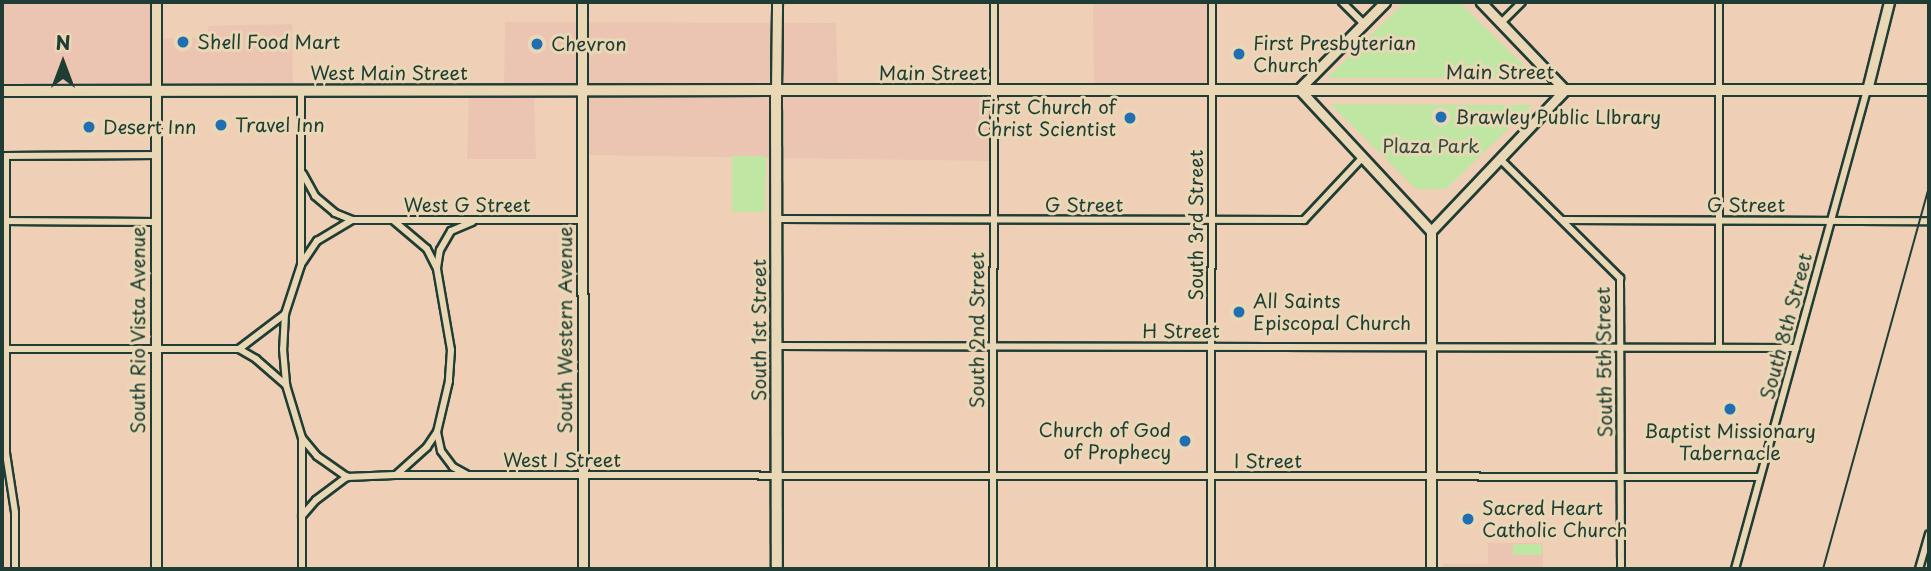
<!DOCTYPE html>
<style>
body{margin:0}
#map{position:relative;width:1931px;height:571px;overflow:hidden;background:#efd0b6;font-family:"Playpen Sans",sans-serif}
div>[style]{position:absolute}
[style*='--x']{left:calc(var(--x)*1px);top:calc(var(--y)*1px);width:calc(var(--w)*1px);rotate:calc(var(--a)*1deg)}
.built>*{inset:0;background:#ebc5b2}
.green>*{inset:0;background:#bfe7a3}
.roads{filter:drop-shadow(2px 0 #1f3d34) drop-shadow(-2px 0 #1f3d34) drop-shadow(0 2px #1f3d34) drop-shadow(0 -2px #1f3d34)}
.street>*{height:6px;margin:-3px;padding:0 3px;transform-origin:3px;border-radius:3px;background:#ead7b5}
.secondary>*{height:9px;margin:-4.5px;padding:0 4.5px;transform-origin:4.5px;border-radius:4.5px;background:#ead7b5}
.primary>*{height:10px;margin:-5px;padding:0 5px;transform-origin:5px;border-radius:5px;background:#ead7b5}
.highway>*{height:10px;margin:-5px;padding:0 5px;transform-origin:5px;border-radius:5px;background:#ead7b5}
.rail>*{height:2px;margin:-1px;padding:0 1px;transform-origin:1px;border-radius:1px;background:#1f3d34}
.dots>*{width:19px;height:19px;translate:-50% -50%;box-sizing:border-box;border:4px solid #ead7b5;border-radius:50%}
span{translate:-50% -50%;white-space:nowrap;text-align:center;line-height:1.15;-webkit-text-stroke:6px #ead7b5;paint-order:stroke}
.poi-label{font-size:19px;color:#1f3d34}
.left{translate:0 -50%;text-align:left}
.right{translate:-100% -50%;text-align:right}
.street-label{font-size:19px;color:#1f3d34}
.park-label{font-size:19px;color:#2f4e3f}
.frame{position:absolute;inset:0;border:4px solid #1f3d34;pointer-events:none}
.north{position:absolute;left:28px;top:28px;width:70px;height:70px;-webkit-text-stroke:5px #ead7b5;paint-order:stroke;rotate:0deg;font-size:19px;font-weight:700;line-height:28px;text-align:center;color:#1f3d34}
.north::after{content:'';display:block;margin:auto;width:24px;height:32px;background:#1f3d34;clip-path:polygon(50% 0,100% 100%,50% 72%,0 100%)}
</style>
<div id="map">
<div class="built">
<i style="clip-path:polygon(2px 2px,156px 2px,157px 39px,208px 37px,208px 26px,292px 24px,293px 91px,2px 93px)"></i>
<i style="clip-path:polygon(1093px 2px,1212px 2px,1212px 90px,1094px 90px)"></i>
<i style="clip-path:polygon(505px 22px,836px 23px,838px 91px,993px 91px,993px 161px,582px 155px,582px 91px,534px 91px,536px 159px,467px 159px,469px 91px,504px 90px)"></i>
<i style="clip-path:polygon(1488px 543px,1543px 543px,1543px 569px,1443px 569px,1443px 564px,1488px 564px)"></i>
</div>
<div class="green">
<i style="clip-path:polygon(1405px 2px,1459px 2px,1537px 78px,1327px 78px)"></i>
<i style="clip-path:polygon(1330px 104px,1533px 105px,1446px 189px,1416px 189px)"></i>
<i style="clip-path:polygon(732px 156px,766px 156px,765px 212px,732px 212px)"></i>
<i style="clip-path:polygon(1513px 544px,1542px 544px,1542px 555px,1513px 555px)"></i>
</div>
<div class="roads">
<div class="street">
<i style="--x:1342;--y:2;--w:30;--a:45"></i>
<i style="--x:1719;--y:2;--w:344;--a:90"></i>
<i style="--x:1502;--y:22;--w:28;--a:-45"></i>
<i style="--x:301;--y:91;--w:174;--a:90"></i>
<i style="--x:301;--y:265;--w:52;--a:108.1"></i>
<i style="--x:285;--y:314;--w:35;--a:93"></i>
<i style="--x:283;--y:349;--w:36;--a:85"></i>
<i style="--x:286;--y:385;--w:55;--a:73.2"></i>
<i style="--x:302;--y:438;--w:131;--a:90"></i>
<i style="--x:1501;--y:160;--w:168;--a:44.8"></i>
<i style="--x:1620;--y:278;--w:291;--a:89.8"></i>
<i style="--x:303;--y:174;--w:25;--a:61"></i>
<i style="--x:315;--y:196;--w:26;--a:40"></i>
<i style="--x:335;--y:213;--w:18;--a:22"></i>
<i style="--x:352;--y:220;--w:230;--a:0"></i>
<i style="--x:777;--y:219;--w:527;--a:0.11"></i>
<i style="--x:1304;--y:220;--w:86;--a:-46.9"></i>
<i style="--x:1563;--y:220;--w:366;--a:0.2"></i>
<i style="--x:2;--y:221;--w:153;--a:0.4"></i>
<i style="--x:394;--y:221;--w:43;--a:40.3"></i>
<i style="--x:427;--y:249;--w:22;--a:63"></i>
<i style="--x:437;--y:269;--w:82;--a:80.2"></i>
<i style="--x:451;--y:350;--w:31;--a:94"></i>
<i style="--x:449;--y:381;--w:52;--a:103.2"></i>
<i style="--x:437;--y:432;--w:18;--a:124"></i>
<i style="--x:427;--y:447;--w:40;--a:138"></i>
<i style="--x:302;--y:263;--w:27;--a:-56"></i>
<i style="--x:317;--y:241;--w:41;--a:-31"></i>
<i style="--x:437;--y:268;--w:18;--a:-81"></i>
<i style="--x:440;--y:250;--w:22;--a:-60"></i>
<i style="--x:451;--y:231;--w:23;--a:-23"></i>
<i style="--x:776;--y:346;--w:1020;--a:0.11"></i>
<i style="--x:2;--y:349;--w:237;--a:0"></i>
<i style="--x:239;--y:349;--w:58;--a:-37.3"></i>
<i style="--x:239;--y:349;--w:20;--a:30"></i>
<i style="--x:256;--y:359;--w:40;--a:41"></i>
<i style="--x:437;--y:432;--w:19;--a:78"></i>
<i style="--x:441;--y:451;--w:20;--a:53"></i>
<i style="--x:453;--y:467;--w:15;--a:28"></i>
<i style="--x:302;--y:438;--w:23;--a:50"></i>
<i style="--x:317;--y:456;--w:37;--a:35"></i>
<i style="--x:302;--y:516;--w:21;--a:-49"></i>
<i style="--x:316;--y:500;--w:39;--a:-37"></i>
<i style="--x:347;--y:477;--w:48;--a:-2.4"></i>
<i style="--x:395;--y:475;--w:1365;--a:0.08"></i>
<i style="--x:15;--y:569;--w:57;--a:-90"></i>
<i style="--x:15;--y:512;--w:60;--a:-98.7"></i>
<i style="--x:6;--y:453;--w:297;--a:-90"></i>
<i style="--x:6;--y:156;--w:150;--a:-0.4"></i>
<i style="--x:993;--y:569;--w:567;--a:-89.9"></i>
<i style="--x:1211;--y:569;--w:567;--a:-89.9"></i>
<i style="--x:1735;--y:569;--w:497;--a:-74.6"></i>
<i style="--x:1919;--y:569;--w:36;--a:-74"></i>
</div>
<div class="secondary">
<i style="--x:582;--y:2;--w:567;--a:89.9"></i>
<i style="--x:1385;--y:2;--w:122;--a:134.7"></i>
<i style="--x:1299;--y:89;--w:194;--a:47.1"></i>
<i style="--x:776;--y:90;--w:88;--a:-89.3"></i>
<i style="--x:1867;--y:90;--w:91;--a:-76"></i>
<i style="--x:1431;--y:231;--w:338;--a:90"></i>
<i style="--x:1431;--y:231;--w:195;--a:-46.5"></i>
<i style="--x:1565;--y:90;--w:122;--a:-133.7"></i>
<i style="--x:156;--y:569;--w:567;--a:-90"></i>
</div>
<div class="primary">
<i style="--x:776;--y:90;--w:1153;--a:0"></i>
</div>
<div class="highway">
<i style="--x:2;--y:91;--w:774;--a:-0.07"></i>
<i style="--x:776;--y:90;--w:479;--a:89.9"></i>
</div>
</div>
<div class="rail">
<i style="--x:1823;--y:569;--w:396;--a:-74.5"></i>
</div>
<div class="dots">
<i style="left:183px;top:42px;background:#1f6fb2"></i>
<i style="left:537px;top:44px;background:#1f6fb2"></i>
<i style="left:1239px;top:54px;background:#1f6fb2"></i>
<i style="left:1441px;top:117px;background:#1f6fb2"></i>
<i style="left:1130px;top:118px;background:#1f6fb2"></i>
<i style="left:221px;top:125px;background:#1f6fb2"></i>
<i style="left:89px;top:127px;background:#1f6fb2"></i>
<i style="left:1239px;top:312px;background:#1f6fb2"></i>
<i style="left:1730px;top:409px;background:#1f6fb2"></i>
<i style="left:1185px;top:441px;background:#1f6fb2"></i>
<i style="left:1468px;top:519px;background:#1f6fb2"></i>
</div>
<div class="poi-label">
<span class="left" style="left:197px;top:42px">Shell Food Mart</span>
<span class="left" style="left:1253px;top:54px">First Presbyterian<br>Church</span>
<span class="left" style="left:551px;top:44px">Chevron</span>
<span class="right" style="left:1116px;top:118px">First Church of<br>Christ Scientist</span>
<span class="left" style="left:1455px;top:117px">Brawley Public LIbrary</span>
<span class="left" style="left:235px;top:125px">Travel Inn</span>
<span class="left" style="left:103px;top:127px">Desert Inn</span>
<span class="left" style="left:1253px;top:312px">All Saints<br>Episcopal Church</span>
<span class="right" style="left:1171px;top:441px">Church of God<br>of Prophecy</span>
<span style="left:1730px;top:442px">Baptist Missionary<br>Tabernacle</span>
<span class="left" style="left:1482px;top:519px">Sacred Heart<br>Catholic Church</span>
</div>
<div class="street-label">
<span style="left:1500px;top:72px">Main Street</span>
<span style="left:389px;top:73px">West Main Street</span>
<span style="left:933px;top:73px">Main Street</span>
<span style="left:467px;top:205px">West G Street</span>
<span style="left:1084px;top:205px">G Street</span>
<span style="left:1746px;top:205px">G Street</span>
<span style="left:1196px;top:225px;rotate:-90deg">South 3rd Street</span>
<span style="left:1786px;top:326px;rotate:-75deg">South 8th Street</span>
<span style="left:138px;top:330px;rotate:-90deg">South Rio Vista Avenue</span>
<span style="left:565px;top:330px;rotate:-90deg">South Western Avenue</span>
<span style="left:759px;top:330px;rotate:-90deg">South 1st Street</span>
<span style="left:977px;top:330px;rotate:-90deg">South 2nd Street</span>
<span style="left:1181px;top:331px">H Street</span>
<span style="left:1604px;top:362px;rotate:-91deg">South 5th Street</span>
<span style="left:562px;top:460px">West I Street</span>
<span style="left:1268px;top:461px">I Street</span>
</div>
<div class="park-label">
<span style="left:1431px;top:146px">Plaza Park</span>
</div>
<div class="frame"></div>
<div class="north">N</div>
</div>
